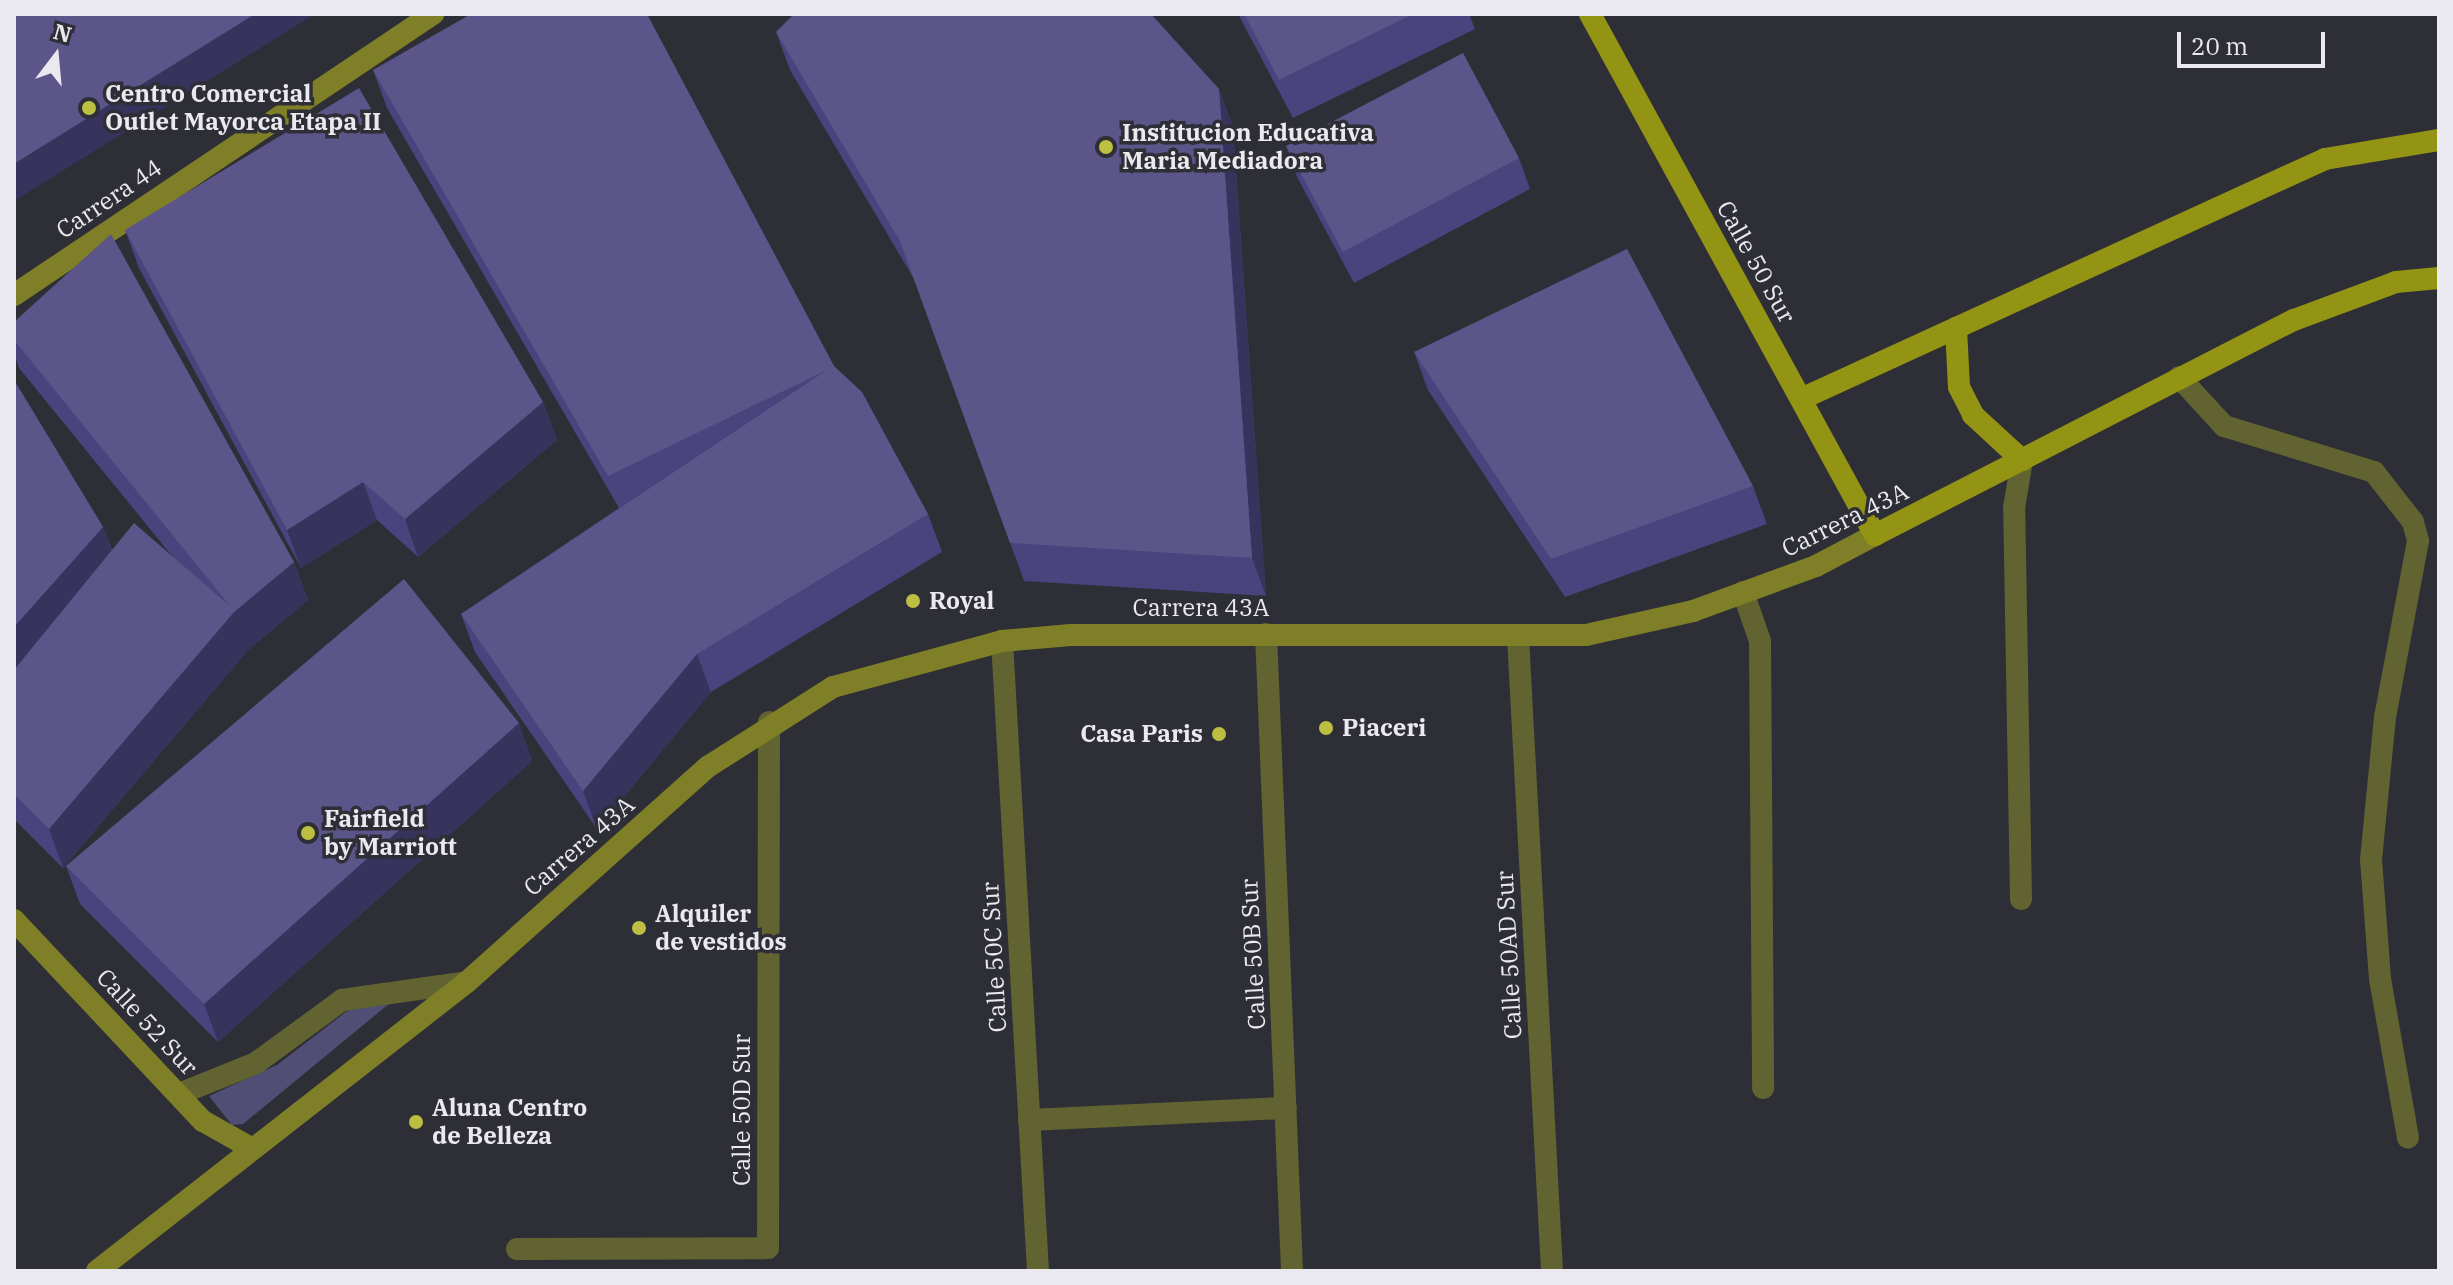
<!DOCTYPE html>
<style>
body{margin:0}
#map{position:relative;width:2453px;height:1285px;overflow:hidden;background:#2e2e37;font-family:"IBM Plex Serif",serif}
div>[style]{position:absolute}
[style*='--x']{left:calc(var(--x)*1px);top:calc(var(--y)*1px);width:calc(var(--w)*1px);rotate:calc(var(--a)*1deg)}
.green>*{inset:0;background:#504e75}
.service>*{height:22px;margin:-11px;padding:0 11px;transform-origin:11px;border-radius:11px;background:#616330}
.minor>*{height:22px;margin:-11px;padding:0 11px;transform-origin:11px;border-radius:11px;background:#616330}
.secondary>*{height:22px;margin:-11px;padding:0 11px;transform-origin:11px;border-radius:11px;background:#7e7f26}
.primary>*{height:22px;margin:-11px;padding:0 11px;transform-origin:11px;border-radius:11px;background:#939413}
.wall>*{inset:0;background:#4a437d}
.shaded-wall>*{inset:0;background:#38335c}
.building>*{inset:0;background:#5b5589}
.dots>*{width:22px;height:22px;translate:-50% -50%;box-sizing:border-box;border:4px solid #2e2e37;border-radius:50%}
span{translate:-50% -50%;white-space:nowrap;text-align:center;line-height:1.15;-webkit-text-stroke:7px #2e2e37;paint-order:stroke}
.poi-label{font-size:24px;color:#e9e9ef;font-weight:700}
.left{translate:0 -50%;text-align:left}
.right{translate:-100% -50%;text-align:right}
.street-label{font-size:24px;color:#e9e9ef}
.frame{position:absolute;inset:0;border:16px solid #e9e9ef;pointer-events:none}
.north{position:absolute;left:16px;top:16px;width:80px;height:80px;-webkit-text-stroke:6px #2e2e37;paint-order:stroke;rotate:16deg;font-size:22px;font-weight:700;line-height:32px;text-align:center;color:#e9e9ef}
.north::after{content:'';display:block;margin:auto;width:28px;height:36px;background:#e9e9ef;clip-path:polygon(50% 0,100% 100%,50% 72%,0 100%)}
.scale{position:absolute;left:2177px;top:32px;width:148px;height:36px;box-sizing:border-box;border:4px solid #e9e9ef;border-top:0;padding-left:10px;font-size:24px;line-height:28px;white-space:nowrap;color:#e9e9ef;-webkit-text-stroke:6px #2e2e37;paint-order:stroke}
</style>
<div id="map">
<div class="green">
<i style="clip-path:polygon(390px 1003px,243px 1124px,232px 1125px,209px 1096px,277px 1065px,351px 1008px)"></i>
</div>
<div class="service">
<i style="--x:2021;--y:899;--w:391;--a:-91"></i>
<i style="--x:2014;--y:508;--w:49;--a:-80.5"></i>
<i style="--x:179;--y:1094;--w:83;--a:-21.9"></i>
<i style="--x:256;--y:1063;--w:107;--a:-36.2"></i>
<i style="--x:342;--y:1000;--w:126;--a:-8.2"></i>
</div>
<div class="minor">
<i style="--x:2179;--y:377;--w:67;--a:47.4"></i>
<i style="--x:2224;--y:426;--w:157;--a:17"></i>
<i style="--x:2374;--y:472;--w:63;--a:52"></i>
<i style="--x:2413;--y:522;--w:20;--a:75"></i>
<i style="--x:2418;--y:541;--w:179;--a:100.6"></i>
<i style="--x:2385;--y:717;--w:143;--a:95.6"></i>
<i style="--x:2371;--y:859;--w:120;--a:85.7"></i>
<i style="--x:2380;--y:979;--w:161;--a:80"></i>
<i style="--x:1743;--y:592;--w:52;--a:70.9"></i>
<i style="--x:1760;--y:641;--w:447;--a:89.6"></i>
<i style="--x:1266;--y:634;--w:638;--a:87.66"></i>
<i style="--x:1518;--y:637;--w:635;--a:86.93"></i>
<i style="--x:1002;--y:641;--w:631;--a:86.73"></i>
<i style="--x:1029;--y:1120;--w:257;--a:-2.7"></i>
<i style="--x:517;--y:1249;--w:251;--a:-0.2"></i>
<i style="--x:768;--y:1248;--w:526;--a:-89.89"></i>
</div>
<div class="secondary">
<i style="--x:14;--y:295;--w:505;--a:-33.85"></i>
<i style="--x:14;--y:920;--w:276;--a:46.8"></i>
<i style="--x:203;--y:1121;--w:55;--a:29.4"></i>
<i style="--x:97;--y:1271;--w:469;--a:-38"></i>
<i style="--x:467;--y:982;--w:324;--a:-41.8"></i>
<i style="--x:709;--y:766;--w:147;--a:-32.5"></i>
<i style="--x:833;--y:687;--w:175;--a:-15.2"></i>
<i style="--x:1002;--y:641;--w:69;--a:-5"></i>
<i style="--x:1071;--y:635;--w:515;--a:0"></i>
<i style="--x:1586;--y:635;--w:110;--a:-12.6"></i>
<i style="--x:1693;--y:611;--w:131;--a:-20.1"></i>
<i style="--x:1816;--y:566;--w:67;--a:-27.7"></i>
</div>
<div class="primary">
<i style="--x:1590;--y:14;--w:594;--a:61.32"></i>
<i style="--x:1875;--y:535;--w:471;--a:-27.2"></i>
<i style="--x:2294;--y:320;--w:109;--a:-20.4"></i>
<i style="--x:2396;--y:282;--w:43;--a:-5.3"></i>
<i style="--x:1956;--y:328;--w:59;--a:87.1"></i>
<i style="--x:1959;--y:387;--w:31;--a:63"></i>
<i style="--x:1973;--y:415;--w:67;--a:42.6"></i>
<i style="--x:1801;--y:399;--w:576;--a:-24.61"></i>
<i style="--x:2325;--y:159;--w:116;--a:-9.5"></i>
</div>
<div class="wall">
<i style="clip-path:polygon(1238px 14px,1469px 14px,1475px 29px,1293px 118px)"></i>
<i style="clip-path:polygon(776px 32px,1219px 89px,1233px 127px,1266px 596px,1024px 581px,914px 279px,790px 70px)"></i>
<i style="clip-path:polygon(373px 70px,834px 366px,928px 514px,942px 552px,711px 692px,597px 829px,475px 652px,461px 614px,619px 508px,387px 108px)"></i>
<i style="clip-path:polygon(1286px 146px,1519px 158px,1530px 189px,1354px 283px,1297px 177px)"></i>
<i style="clip-path:polygon(125px 230px,543px 402px,557px 440px,418px 557px,377px 520px,301px 568px,139px 268px)"></i>
<i style="clip-path:polygon(14px 322px,294px 562px,308px 600px,248px 650px,63px 868px,14px 819px,14px 380px,103px 527px,112px 550px,172px 556px,19px 368px,14px 353px)"></i>
<i style="clip-path:polygon(1414px 352px,1753px 486px,1767px 524px,1565px 597px,1428px 390px)"></i>
<i style="clip-path:polygon(519px 723px,532px 761px,218px 1042px,80px 904px,66px 866px)"></i>
</div>
<div class="shaded-wall">
<i style="clip-path:polygon(255px 14px,315px 14px,14px 201px,14px 164px)"></i>
<i style="clip-path:polygon(1219px 89px,1233px 127px,1266px 596px,1252px 558px)"></i>
<i style="clip-path:polygon(543px 402px,557px 440px,418px 557px,405px 519px)"></i>
<i style="clip-path:polygon(363px 482px,377px 520px,301px 568px,287px 530px)"></i>
<i style="clip-path:polygon(103px 527px,117px 565px,14px 680px,14px 627px)"></i>
<i style="clip-path:polygon(294px 562px,308px 600px,248px 650px,63px 868px,49px 829px,234px 612px)"></i>
<i style="clip-path:polygon(697px 654px,711px 692px,597px 829px,583px 791px)"></i>
<i style="clip-path:polygon(519px 723px,532px 761px,218px 1042px,204px 1004px)"></i>
</div>
<div class="building">
<i style="clip-path:polygon(14px 14px,255px 14px,14px 164px)"></i>
<i style="clip-path:polygon(471px 14px,647px 14px,834px 366px,862px 392px,928px 514px,697px 654px,583px 791px,461px 614px,827px 370px,608px 476px,373px 70px)"></i>
<i style="clip-path:polygon(794px 14px,1151px 14px,1219px 89px,1252px 558px,1010px 543px,900px 241px,776px 32px)"></i>
<i style="clip-path:polygon(1244px 14px,1413px 14px,1279px 80px)"></i>
<i style="clip-path:polygon(1463px 53px,1519px 158px,1343px 252px,1286px 146px)"></i>
<i style="clip-path:polygon(359px 88px,543px 402px,405px 519px,363px 482px,287px 530px,125px 230px)"></i>
<i style="clip-path:polygon(111px 234px,294px 562px,234px 612px,49px 829px,14px 794px,14px 670px,134px 523px,231px 607px,14px 340px,14px 322px)"></i>
<i style="clip-path:polygon(1627px 249px,1753px 486px,1551px 559px,1414px 352px)"></i>
<i style="clip-path:polygon(14px 380px,103px 527px,14px 627px)"></i>
<i style="clip-path:polygon(404px 579px,519px 723px,204px 1004px,66px 866px)"></i>
</div>
<div class="dots">
<i style="left:89px;top:108px;background:#bdbf43"></i>
<i style="left:1106px;top:147px;background:#bdbf43"></i>
<i style="left:913px;top:601px;background:#bdbf43"></i>
<i style="left:1326px;top:728px;background:#bdbf43"></i>
<i style="left:1219px;top:734px;background:#bdbf43"></i>
<i style="left:308px;top:833px;background:#bdbf43"></i>
<i style="left:639px;top:928px;background:#bdbf43"></i>
<i style="left:416px;top:1122px;background:#bdbf43"></i>
</div>
<div class="poi-label">
<span class="left" style="left:105px;top:108px">Centro Comercial<br>Outlet Mayorca Etapa II</span>
<span class="left" style="left:1122px;top:147px">Institucion Educativa<br>Maria Mediadora</span>
<span class="left" style="left:929px;top:601px">Royal</span>
<span class="left" style="left:1342px;top:728px">Piaceri</span>
<span class="right" style="left:1203px;top:734px">Casa Paris</span>
<span class="left" style="left:324px;top:833px">Fairfield<br>by Marriott</span>
<span class="left" style="left:655px;top:928px">Alquiler<br>de vestidos</span>
<span class="left" style="left:432px;top:1122px">Aluna Centro<br>de Belleza</span>
</div>
<div class="street-label">
<span style="left:109px;top:199px;rotate:-34deg">Carrera 44</span>
<span style="left:1756px;top:262px;rotate:61deg">Calle 50 Sur</span>
<span style="left:1845px;top:520px;rotate:-26deg">Carrera 43A</span>
<span style="left:1201px;top:608px">Carrera 43A</span>
<span style="left:579px;top:846px;rotate:-41deg">Carrera 43A</span>
<span style="left:1253px;top:954px;rotate:-93deg">Calle 50B Sur</span>
<span style="left:1509px;top:955px;rotate:-93deg">Calle 50AD Sur</span>
<span style="left:994px;top:957px;rotate:-93deg">Calle 50C Sur</span>
<span style="left:147px;top:1022px;rotate:47deg">Calle 52 Sur</span>
<span style="left:742px;top:1110px;rotate:-90deg">Calle 50D Sur</span>
</div>
<div class="frame"></div>
<div class="north">N</div>
<div class="scale">20 m</div>
</div>
